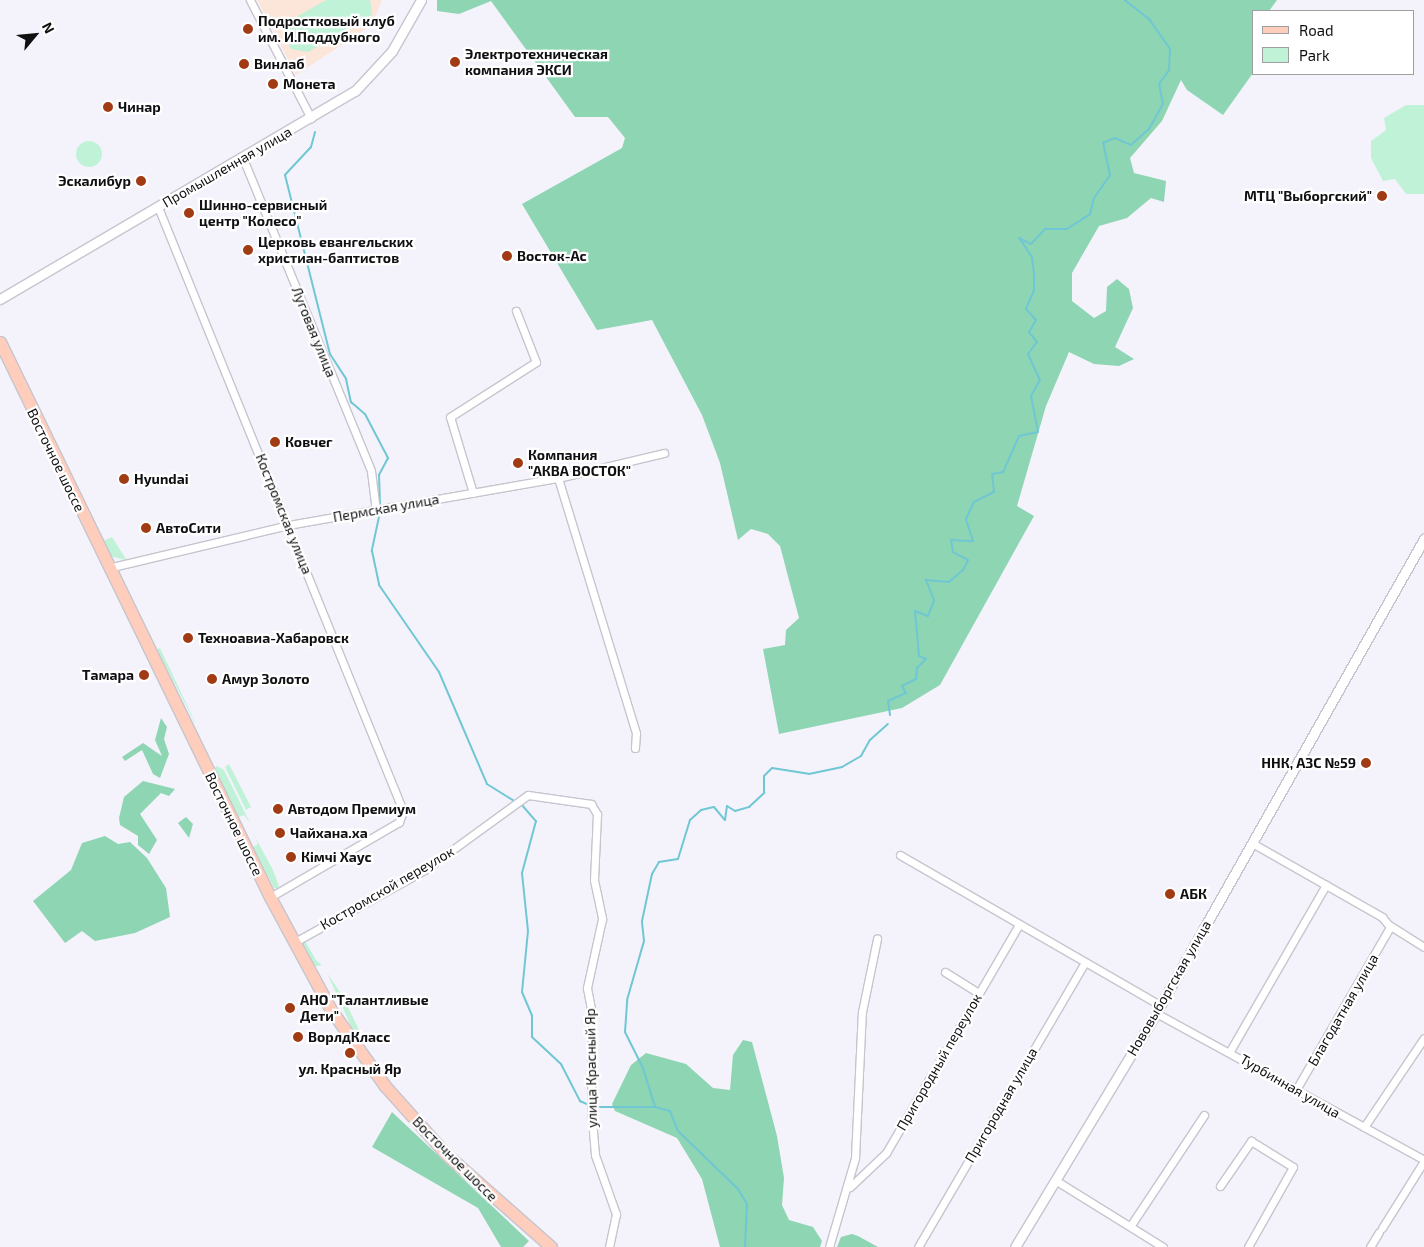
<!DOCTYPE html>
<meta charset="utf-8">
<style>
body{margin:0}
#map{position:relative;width:1424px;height:1247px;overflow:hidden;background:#f4f3fc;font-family:"Exo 2",sans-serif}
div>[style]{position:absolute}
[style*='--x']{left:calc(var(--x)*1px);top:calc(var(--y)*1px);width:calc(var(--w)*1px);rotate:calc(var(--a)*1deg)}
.education>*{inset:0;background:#fce5d9}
.green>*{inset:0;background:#c0f2d8}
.round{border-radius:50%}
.forest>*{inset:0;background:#8ed5b3}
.stream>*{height:2px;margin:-1px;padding:0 1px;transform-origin:1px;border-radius:1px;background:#70c7d4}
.roads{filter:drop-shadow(1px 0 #c6c5ce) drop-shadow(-1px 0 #c6c5ce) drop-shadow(0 1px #c6c5ce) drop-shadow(0 -1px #c6c5ce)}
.minor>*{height:7px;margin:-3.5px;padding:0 3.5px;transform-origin:3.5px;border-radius:3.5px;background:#fff}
.tertiary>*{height:9px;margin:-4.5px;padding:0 4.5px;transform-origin:4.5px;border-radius:4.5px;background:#fff}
.primary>*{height:11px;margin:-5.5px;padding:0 5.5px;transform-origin:5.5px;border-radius:5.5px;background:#ffcdbc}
.dots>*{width:14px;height:14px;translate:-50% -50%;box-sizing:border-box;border:2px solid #fff;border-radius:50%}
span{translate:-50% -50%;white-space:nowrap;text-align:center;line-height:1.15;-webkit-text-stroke:4.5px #fff;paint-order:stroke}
.poi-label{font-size:14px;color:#100f12;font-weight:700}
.left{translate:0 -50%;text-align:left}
.right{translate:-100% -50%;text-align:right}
.street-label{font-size:14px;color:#100f12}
.legend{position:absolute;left:1252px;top:10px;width:162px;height:65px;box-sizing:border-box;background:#fff;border:1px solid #9f9fa0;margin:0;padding:6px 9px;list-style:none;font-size:15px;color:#100f12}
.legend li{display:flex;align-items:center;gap:10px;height:25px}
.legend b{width:25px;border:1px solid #9f9fa0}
.north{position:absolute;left:10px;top:10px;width:50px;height:50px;-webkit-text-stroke:4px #fff;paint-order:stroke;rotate:62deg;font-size:14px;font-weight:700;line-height:20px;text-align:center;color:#100f12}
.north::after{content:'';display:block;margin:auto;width:18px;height:22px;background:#100f12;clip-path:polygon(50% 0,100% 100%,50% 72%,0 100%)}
</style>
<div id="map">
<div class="education">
<i style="clip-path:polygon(257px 0,382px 0,372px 25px,296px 75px)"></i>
</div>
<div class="green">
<i style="clip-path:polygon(326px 0,370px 0,372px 15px,308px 52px,291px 49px,283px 34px,284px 24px)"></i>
<i style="clip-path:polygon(1406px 105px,1424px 105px,1424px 194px,1406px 194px,1395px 179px,1383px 181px,1371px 158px,1371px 141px,1386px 130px,1384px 118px)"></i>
<i class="round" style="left:76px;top:141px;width:26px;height:26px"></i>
<i style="clip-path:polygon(112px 537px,126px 559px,125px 560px,110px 556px,103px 541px)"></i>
<i style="clip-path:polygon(160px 648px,195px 722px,195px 723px,157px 649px)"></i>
<i style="clip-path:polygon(229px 764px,251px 807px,246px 810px,225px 767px)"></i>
<i style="clip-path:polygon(217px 766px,224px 770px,250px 823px,244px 815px,239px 817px,214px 768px)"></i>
<i style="clip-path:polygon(253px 833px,273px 870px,280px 889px,274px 888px,253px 847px,258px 844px)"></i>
<i style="clip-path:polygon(305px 941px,316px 960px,322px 965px,313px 967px,301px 944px)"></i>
<i style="clip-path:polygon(327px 973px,342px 995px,364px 1040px,351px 1026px)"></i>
</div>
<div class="forest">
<i style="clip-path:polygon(437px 0,1277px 0,1269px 11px,1253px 11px,1253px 73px,1223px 115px,1187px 90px,1181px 80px,1162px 121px,1130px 158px,1134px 173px,1166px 181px,1164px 202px,1151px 198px,1127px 218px,1099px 226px,1072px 273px,1072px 301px,1094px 318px,1106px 311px,1107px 287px,1117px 279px,1129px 289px,1133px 308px,1115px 347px,1134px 359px,1119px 366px,1094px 364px,1069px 352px,1046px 406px,1017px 506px,1034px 516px,940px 685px,902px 708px,779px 734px,763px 649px,785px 645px,786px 630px,799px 618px,780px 546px,768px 534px,751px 529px,738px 540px,720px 463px,702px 415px,652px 320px,597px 330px,522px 204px,622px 148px,625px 138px,608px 117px,575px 117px,491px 1px,459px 14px,437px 11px)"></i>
<i style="clip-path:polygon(161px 718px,167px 727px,164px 739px,169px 754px,160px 778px,153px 774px,142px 750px,125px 761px,122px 757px,143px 743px,162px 756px,155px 740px)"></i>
<i style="clip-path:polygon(143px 781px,175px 789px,169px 796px,161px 793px,140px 814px,157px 840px,149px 854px,138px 845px,138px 836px,120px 825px,119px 818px,124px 797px)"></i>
<i style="clip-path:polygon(186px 817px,193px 824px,189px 838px,178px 823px)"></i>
<i style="clip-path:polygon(105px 836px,118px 844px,130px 842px,147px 858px,166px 888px,170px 917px,135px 933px,95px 941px,82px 931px,65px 943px,33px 901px,71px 870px,82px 843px)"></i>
<i style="clip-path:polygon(743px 1040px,752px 1042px,777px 1136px,784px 1178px,782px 1205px,789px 1220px,813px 1227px,822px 1241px,820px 1247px,720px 1247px,702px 1179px,677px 1138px,615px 1111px,612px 1104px,631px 1065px,646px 1053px,686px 1064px,713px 1088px,730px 1090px,733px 1055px)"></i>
<i style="clip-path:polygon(392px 1112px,529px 1241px,523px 1247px,501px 1247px,478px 1208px,372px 1147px)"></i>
<i style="clip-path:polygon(852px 1234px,858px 1236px,878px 1247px,837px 1247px,841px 1237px)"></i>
</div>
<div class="stream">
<i style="--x:315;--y:132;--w:16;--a:105"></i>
<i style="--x:311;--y:147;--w:38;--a:133"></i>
<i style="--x:285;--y:175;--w:185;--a:75.9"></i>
<i style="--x:330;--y:354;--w:30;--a:57"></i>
<i style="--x:346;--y:379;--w:24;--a:78"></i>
<i style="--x:351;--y:402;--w:18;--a:41"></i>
<i style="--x:365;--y:414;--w:50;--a:62.4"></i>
<i style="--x:388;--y:458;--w:19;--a:118"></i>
<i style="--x:379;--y:475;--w:32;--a:88"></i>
<i style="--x:380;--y:512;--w:40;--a:102"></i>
<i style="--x:372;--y:551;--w:35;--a:78"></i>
<i style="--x:379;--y:585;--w:106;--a:55.4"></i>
<i style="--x:439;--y:672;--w:122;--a:66.8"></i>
<i style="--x:487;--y:784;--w:32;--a:32"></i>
<i style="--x:890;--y:715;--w:14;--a:-98"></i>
<i style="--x:888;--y:701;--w:20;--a:-24"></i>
<i style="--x:906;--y:693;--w:8;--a:-120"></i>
<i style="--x:902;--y:686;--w:16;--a:-27"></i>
<i style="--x:916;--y:679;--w:11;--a:-85"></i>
<i style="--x:917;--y:668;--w:13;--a:-45"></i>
<i style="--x:926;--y:659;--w:8;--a:-157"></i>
<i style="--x:919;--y:656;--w:45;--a:-95.1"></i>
<i style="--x:915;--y:611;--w:14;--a:21"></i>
<i style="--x:928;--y:616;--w:17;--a:-69"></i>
<i style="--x:934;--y:600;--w:22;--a:-112"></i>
<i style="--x:926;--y:580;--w:23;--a:5"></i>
<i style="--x:949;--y:582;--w:18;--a:-41"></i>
<i style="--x:963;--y:570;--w:11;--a:-63"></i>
<i style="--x:968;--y:560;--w:17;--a:-152"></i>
<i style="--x:953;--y:552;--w:12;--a:-99"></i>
<i style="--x:951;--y:540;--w:22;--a:3"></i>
<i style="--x:973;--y:541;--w:23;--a:-108"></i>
<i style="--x:966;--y:519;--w:19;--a:-65"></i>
<i style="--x:974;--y:502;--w:22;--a:-27"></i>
<i style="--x:994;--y:492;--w:18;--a:-96"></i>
<i style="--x:992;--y:474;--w:11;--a:-10"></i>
<i style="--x:1003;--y:472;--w:39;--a:-66"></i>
<i style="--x:1019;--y:436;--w:19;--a:-12"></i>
<i style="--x:1038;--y:432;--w:37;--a:-101"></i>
<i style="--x:1031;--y:396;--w:18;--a:-61"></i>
<i style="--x:1040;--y:380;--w:29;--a:-115"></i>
<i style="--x:1028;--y:354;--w:15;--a:-53"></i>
<i style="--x:1037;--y:342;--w:13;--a:-129"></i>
<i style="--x:1029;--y:332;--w:14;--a:-60"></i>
<i style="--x:1036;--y:320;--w:15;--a:-132"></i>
<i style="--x:1026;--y:309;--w:21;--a:-67"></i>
<i style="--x:1034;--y:290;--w:16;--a:-90"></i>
<i style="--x:1034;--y:274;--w:17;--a:-97"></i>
<i style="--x:1032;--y:257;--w:23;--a:-124"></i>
<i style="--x:1019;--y:238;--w:13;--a:27"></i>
<i style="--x:1031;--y:244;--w:21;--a:-47"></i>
<i style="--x:1045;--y:229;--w:22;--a:0"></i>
<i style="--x:1067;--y:229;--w:27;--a:-33"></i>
<i style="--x:1090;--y:214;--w:16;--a:-76"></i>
<i style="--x:1094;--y:198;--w:28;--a:-55"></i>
<i style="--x:1110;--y:175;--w:33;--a:-102"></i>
<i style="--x:1103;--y:143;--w:13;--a:-23"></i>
<i style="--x:1115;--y:138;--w:17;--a:24"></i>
<i style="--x:1131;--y:145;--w:24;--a:-42"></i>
<i style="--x:1149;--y:129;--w:29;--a:-61"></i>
<i style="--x:1163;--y:104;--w:20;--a:-101"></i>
<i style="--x:1159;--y:84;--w:17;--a:-54"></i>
<i style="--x:1169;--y:70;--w:21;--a:-87"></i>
<i style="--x:1170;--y:49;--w:37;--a:-125"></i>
<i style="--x:1149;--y:19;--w:31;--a:-142"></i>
<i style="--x:521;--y:804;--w:23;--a:49"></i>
<i style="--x:536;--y:821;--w:54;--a:105.1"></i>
<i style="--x:522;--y:873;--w:58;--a:84.1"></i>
<i style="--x:528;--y:931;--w:61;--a:95.6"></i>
<i style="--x:522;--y:992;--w:25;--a:67"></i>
<i style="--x:532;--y:1015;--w:22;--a:90"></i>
<i style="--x:532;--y:1037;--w:40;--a:43"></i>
<i style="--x:561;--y:1064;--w:42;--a:62.8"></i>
<i style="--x:580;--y:1101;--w:10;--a:24"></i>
<i style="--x:593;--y:1107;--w:62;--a:0"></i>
<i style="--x:745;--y:1247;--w:43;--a:-87.3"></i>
<i style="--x:747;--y:1204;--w:17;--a:-121"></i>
<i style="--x:738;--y:1189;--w:83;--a:-136"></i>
<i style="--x:678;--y:1131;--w:22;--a:-112"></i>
<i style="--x:670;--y:1111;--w:16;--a:-165"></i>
<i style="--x:655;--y:1107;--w:41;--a:-107.1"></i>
<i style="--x:643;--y:1068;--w:40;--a:-116.6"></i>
<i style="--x:625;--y:1032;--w:32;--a:-86"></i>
<i style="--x:627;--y:1000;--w:61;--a:-73.9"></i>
<i style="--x:644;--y:941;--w:20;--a:-96"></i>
<i style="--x:642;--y:921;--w:48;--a:-78"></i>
<i style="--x:652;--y:874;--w:14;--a:-60"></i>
<i style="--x:659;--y:862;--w:19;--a:-9"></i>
<i style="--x:678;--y:859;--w:41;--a:-72.9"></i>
<i style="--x:690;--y:820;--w:15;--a:-42"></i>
<i style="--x:701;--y:810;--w:13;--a:-13"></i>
<i style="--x:714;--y:807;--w:17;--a:50"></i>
<i style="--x:725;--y:820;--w:14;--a:-82"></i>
<i style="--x:727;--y:806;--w:9;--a:32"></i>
<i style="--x:735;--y:811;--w:15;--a:-16"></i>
<i style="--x:749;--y:807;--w:21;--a:-43"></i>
<i style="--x:764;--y:793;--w:17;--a:-90"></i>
<i style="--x:764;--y:776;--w:11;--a:-45"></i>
<i style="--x:772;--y:768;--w:37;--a:9"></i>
<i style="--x:809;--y:774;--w:34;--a:-12"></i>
<i style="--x:842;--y:767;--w:22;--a:-30"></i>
<i style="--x:861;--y:756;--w:18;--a:-61"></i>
<i style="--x:870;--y:740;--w:24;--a:-42"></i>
</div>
<div class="roads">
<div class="minor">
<i style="--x:250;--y:0;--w:133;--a:62.7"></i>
<i style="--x:242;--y:156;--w:340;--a:67.7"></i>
<i style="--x:371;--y:471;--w:40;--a:82.9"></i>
<i style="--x:158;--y:207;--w:652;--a:67.92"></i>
<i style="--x:403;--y:811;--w:12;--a:110"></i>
<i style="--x:399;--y:822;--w:149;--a:149.8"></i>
<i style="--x:558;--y:478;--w:267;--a:73"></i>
<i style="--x:636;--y:733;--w:15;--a:94"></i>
<i style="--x:473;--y:493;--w:79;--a:-106.8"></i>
<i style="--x:450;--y:417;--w:102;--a:-32.6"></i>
<i style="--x:536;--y:362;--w:55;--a:-111.4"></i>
<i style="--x:108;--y:568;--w:185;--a:-13.4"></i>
<i style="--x:288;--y:525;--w:274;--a:-9.9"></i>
<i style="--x:558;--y:478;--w:109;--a:-13.3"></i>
<i style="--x:1252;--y:843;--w:150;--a:29.6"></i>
<i style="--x:1382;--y:917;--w:13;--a:51"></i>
<i style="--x:1390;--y:927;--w:188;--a:120"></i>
<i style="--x:900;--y:855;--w:300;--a:30"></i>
<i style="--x:1389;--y:925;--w:41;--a:32.2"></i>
<i style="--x:293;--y:943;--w:152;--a:-29.1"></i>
<i style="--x:426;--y:869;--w:126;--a:-36"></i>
<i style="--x:528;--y:795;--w:64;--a:8.1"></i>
<i style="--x:591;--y:804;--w:12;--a:59"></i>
<i style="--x:597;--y:814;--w:66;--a:92.6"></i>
<i style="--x:594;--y:880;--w:40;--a:78"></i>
<i style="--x:602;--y:919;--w:71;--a:102.3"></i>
<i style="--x:587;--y:988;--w:26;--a:79"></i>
<i style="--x:592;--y:1014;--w:94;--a:90.6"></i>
<i style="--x:591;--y:1108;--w:47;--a:85.1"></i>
<i style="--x:595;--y:1155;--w:63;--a:70.4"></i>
<i style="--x:616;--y:1214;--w:34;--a:102"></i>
<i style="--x:945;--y:972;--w:40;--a:32"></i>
<i style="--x:1156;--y:1013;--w:306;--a:28.7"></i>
<i style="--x:1230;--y:1051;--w:192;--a:-60"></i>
<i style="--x:1364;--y:1127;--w:107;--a:-56"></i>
<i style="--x:1055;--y:1180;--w:127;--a:31.8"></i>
<i style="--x:1220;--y:1186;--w:55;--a:-55.4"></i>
<i style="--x:1251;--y:1141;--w:49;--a:31.8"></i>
<i style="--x:1293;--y:1167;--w:92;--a:119.4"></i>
<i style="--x:850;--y:1187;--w:50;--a:-43.4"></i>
<i style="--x:886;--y:1153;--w:263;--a:-59.8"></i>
<i style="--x:1131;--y:1225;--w:132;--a:-56.4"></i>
<i style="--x:1382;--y:1228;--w:79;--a:-57.9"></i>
<i style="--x:829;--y:1247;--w:93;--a:-73.7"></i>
<i style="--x:855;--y:1158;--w:146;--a:-87.3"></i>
<i style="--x:862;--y:1012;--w:75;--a:-78.4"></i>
<i style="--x:918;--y:1247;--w:328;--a:-59.6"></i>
<i style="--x:1370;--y:1247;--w:17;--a:-59"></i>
</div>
<div class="tertiary">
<i style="--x:0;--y:299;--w:411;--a:-30.4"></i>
<i style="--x:355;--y:91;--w:54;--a:-47.2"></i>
<i style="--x:392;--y:51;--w:59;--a:-60.4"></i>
<i style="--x:1015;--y:1247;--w:273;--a:-58.9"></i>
<i style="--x:1156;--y:1013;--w:545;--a:-60.52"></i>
</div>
<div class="primary">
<i style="--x:0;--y:342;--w:617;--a:64.06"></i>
<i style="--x:270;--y:897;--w:128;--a:61.6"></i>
<i style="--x:331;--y:1010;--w:93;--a:54.6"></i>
<i style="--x:385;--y:1086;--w:91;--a:48.1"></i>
<i style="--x:446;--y:1154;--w:140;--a:41.5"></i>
</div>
</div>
<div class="dots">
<i style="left:248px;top:29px;background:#a13b14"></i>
<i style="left:455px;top:62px;background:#a13b14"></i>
<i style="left:244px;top:64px;background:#a13b14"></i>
<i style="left:273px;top:84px;background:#a13b14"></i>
<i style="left:108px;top:107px;background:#a13b14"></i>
<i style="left:141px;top:181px;background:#a13b14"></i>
<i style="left:1382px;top:196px;background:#a13b14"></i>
<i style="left:189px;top:213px;background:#a13b14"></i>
<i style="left:248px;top:250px;background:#a13b14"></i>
<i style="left:507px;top:256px;background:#a13b14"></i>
<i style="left:275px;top:442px;background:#a13b14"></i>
<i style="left:518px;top:463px;background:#a13b14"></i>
<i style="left:124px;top:479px;background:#a13b14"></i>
<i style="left:146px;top:528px;background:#a13b14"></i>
<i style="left:188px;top:638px;background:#a13b14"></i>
<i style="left:144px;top:675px;background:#a13b14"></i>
<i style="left:212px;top:679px;background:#a13b14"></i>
<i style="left:1366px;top:763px;background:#a13b14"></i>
<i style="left:278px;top:809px;background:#a13b14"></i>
<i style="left:280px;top:833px;background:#a13b14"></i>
<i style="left:291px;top:857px;background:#a13b14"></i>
<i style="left:1170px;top:894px;background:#a13b14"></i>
<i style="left:290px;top:1008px;background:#a13b14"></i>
<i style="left:298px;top:1037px;background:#a13b14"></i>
<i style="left:350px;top:1053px;background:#a13b14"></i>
</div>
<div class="poi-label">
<span class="left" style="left:258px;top:29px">Подростковый клуб<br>им. И.Поддубного</span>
<span class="left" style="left:465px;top:62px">Электротехническая<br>компания ЭКСИ</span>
<span class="left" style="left:254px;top:64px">Винлаб</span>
<span class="left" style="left:283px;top:84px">Монета</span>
<span class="left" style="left:118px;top:107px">Чинар</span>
<span class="right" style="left:131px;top:181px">Эскалибур</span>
<span class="right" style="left:1372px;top:196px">МТЦ "Выборгский"</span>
<span class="left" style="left:199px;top:213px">Шинно-сервисный<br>центр "Колесо"</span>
<span class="left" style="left:258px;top:250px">Церковь евангельских<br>христиан-баптистов</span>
<span class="left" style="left:517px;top:256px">Восток-Ас</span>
<span class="left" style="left:285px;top:442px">Ковчег</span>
<span class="left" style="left:528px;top:463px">Компания<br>"АКВА ВОСТОК"</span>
<span class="left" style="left:134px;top:479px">Hyundai</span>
<span class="left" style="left:156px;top:528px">АвтоСити</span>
<span class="left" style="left:198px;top:638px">Техноавиа-Хабаровск</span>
<span class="right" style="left:134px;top:675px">Тамара</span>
<span class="left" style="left:222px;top:679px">Амур Золото</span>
<span class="right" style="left:1356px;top:763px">ННК, АЗС №59</span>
<span class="left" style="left:288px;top:809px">Автодом Премиум</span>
<span class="left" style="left:290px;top:833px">Чайхана.ха</span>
<span class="left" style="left:301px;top:857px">Кiмчi Хаус</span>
<span class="left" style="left:1180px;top:894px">АБК</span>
<span class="left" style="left:300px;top:1008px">АНО "Талантливые<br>Дети"</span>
<span class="left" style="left:308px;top:1037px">ВорлдКласс</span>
<span style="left:350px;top:1069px">ул. Красный Яр</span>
</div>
<div class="street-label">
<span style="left:227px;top:167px;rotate:-30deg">Промышленная улица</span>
<span style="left:314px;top:332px;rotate:68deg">Луговая улица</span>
<span style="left:56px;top:460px;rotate:64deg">Восточное шоссе</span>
<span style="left:386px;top:508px;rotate:-10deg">Пермская улица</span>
<span style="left:284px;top:514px;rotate:68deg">Костромская улица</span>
<span style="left:234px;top:824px;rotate:64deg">Восточное шоссе</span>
<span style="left:387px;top:888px;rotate:-30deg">Костромской переулок</span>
<span style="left:1169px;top:988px;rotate:-60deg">Нововыборгская улица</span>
<span style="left:1343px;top:1010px;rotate:-60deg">Благодатная улица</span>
<span style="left:939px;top:1062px;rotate:-60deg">Пригородный переулок</span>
<span style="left:591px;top:1068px;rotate:-91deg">улица Красный Яр</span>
<span style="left:1290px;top:1086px;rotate:30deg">Турбинная улица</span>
<span style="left:1001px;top:1105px;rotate:-60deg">Пригородная улица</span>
<span style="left:455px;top:1159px;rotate:45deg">Восточное шоссе</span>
</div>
<ul class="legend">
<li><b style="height:6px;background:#ffcdbc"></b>Road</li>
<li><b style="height:14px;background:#c0f2d8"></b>Park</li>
</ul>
<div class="north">N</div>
</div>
